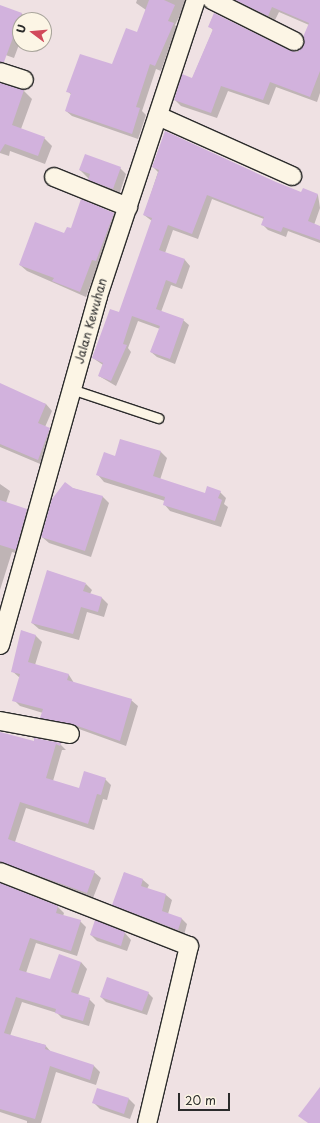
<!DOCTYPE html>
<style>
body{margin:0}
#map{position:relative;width:320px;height:1123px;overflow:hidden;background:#efe1e3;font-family:"Playpen Sans",sans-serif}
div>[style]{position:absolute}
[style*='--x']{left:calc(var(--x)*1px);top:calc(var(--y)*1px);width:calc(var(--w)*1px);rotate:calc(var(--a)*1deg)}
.shadow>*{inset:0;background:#0003}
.building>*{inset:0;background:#d2b2dd}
.roads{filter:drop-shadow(1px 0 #2b2b2b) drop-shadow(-1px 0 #2b2b2b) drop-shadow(0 1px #2b2b2b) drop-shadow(0 -1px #2b2b2b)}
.lane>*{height:9px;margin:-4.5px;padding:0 4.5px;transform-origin:4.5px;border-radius:4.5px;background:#fcf5e5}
.street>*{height:18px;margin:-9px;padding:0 9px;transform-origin:9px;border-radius:9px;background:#fcf5e5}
span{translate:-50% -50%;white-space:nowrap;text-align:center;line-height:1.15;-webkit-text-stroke:3px #fcf5e5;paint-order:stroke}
.street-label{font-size:12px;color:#2b2b2b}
.north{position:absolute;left:12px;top:12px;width:40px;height:40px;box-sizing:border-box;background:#fcf5e5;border:1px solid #a8a49b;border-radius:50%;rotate:286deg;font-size:11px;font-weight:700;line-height:16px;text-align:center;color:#2b2b2b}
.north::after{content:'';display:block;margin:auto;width:14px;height:18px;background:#d1495b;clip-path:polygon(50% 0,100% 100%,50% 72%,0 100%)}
.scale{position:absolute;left:178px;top:1093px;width:52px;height:18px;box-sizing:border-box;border:2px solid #2b2b2b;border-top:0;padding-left:5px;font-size:12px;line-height:14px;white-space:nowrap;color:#2b2b2b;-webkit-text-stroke:3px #fcf5e5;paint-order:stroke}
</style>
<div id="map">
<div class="shadow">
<i style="clip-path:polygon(137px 0,188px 0,175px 25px,179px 30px,173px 46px,170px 45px,161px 71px,156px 69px,142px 111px,146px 115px,138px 139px,72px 116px,66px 111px,72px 95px,67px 91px,113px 66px,138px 33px,146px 10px,136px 3px)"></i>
<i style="clip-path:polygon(236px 0,320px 0,320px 93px,317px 102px,276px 87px,269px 105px,228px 91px,217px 118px,181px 106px,175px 100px,192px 79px,213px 30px,209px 26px,214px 14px,297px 54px,305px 46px,309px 25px,279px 12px,274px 22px)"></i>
<i style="clip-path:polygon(2px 7px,22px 14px,27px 20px,20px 20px,20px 42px,14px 58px,0 53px)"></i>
<i style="clip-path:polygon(0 84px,24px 91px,32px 99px,21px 129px,44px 138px,52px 146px,45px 164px,10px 151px,9px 156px,0 153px)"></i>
<i style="clip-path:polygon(153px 167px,276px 183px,302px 193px,318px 195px,320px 208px,314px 225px,320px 227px,320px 243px,288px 231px,286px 237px,268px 230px,263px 225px,264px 219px,212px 199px,198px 239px,173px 230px,165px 253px,185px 260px,190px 266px,182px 289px,171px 285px,161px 312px,183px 320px,189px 325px,175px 364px,157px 357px,151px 352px,160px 329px,138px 321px,128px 348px,131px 352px,116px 386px,99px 376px,103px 365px,93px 358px,119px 314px,152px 221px,144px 215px,158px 172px)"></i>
<i style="clip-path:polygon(120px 168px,126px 174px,119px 195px,96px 186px,80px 170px)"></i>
<i style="clip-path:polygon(82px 201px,114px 214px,120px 220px,102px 267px,98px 265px,86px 297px,27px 271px,20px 265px,72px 230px)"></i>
<i style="clip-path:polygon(0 391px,46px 404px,52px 411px,45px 427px,56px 435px,45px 466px,0 447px)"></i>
<i style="clip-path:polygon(161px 452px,167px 458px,160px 480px,206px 494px,220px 492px,226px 498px,224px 504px,228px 507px,221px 527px,170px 511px,164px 504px,165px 501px,104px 482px,98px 475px,116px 457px)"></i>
<i style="clip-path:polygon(0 484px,10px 491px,6px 503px,27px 510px,33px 516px,22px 555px,12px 552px,0 590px)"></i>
<i style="clip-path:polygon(72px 488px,103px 497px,109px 503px,91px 557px,49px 543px,42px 537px)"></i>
<i style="clip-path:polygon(86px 584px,92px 590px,90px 594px,102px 598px,108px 604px,104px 617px,87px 612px,79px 640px,39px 629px,32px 623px)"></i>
<i style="clip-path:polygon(22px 632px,36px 636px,42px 642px,35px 665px,69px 675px,74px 683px,131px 700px,138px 706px,126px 746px,79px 729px,47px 724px,41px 717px,43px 713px,20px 706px,14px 700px,20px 678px,12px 671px)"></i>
<i style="clip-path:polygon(0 733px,34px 742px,60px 744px,66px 750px,62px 750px,53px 781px,80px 789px,105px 779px,111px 785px,107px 800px,103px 799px,94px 830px,26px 808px,15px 842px,94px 872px,101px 878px,93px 898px,11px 868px,0 869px)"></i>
<i style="clip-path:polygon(124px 873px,143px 880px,149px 885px,147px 889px,166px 895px,172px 900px,168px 914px,182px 919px,187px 924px,184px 935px,119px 910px,114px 904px)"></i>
<i style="clip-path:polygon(0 884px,58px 907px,64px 913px,63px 916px,80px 921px,86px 927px,77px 956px,36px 943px,26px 973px,51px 980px,81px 962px,87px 969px,78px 995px,89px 999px,95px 1005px,89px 1026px,62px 1018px,57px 1013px,22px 1002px,10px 1036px,45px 1045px,51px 1052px,94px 1066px,100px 1072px,96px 1085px,56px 1072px,41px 1123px,27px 1123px,27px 1121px,0 1112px)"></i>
<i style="clip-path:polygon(95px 922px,125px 933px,131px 940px,127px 951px,97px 941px,91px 935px)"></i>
<i style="clip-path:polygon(148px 993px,153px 998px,147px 1015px,106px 1002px,101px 997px)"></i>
<i style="clip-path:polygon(129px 1099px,135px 1105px,130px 1119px,100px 1109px,94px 1103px)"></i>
</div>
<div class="building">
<i style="clip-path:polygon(149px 0,164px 0,175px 5px,168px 21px,174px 23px,155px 66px,150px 64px,136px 107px,140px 108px,132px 134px,65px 111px,71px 93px,66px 92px,80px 54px,112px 64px,126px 28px,137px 32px)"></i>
<i style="clip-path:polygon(235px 0,320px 0,320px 71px,310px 97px,270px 82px,263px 100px,221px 86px,211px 113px,174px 100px,182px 74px,192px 78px,213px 29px,208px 27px,214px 13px,289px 50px,297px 52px,303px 46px,303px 37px,309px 23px,272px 7px,268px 16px)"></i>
<i style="clip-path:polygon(0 5px,22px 13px,4px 62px,0 62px)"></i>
<i style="clip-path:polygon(0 83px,24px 90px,12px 125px,45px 137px,38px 156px,5px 144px,0 152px)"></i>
<i style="clip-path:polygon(165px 131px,276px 182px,301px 192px,303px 188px,318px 194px,308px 221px,320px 226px,320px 240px,283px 227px,281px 232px,261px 225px,264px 217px,207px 195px,192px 234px,168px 225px,159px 250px,185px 259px,176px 284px,166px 280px,156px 309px,184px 319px,170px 359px,150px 352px,160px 326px,132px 316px,123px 344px,127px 345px,111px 381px,98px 376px,103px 363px,92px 358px,110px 309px,119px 312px,152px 218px,143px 215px,159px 170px,152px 167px)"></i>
<i style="clip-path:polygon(85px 154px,121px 167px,113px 189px,88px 180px,90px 174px,79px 170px)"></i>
<i style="clip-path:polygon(81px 199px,114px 213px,96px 261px,92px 260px,80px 292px,52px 281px,54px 278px,19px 265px,35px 222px,64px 233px,67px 227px,71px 228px)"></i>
<i style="clip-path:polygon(0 383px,46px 404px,38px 423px,50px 428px,38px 460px,0 444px)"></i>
<i style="clip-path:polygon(120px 439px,161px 451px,153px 476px,205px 493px,207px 486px,221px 491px,218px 498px,222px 500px,215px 521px,163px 505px,165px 497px,96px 475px,104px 452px,115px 456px)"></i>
<i style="clip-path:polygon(65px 482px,73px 488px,103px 496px,85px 551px,41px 537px,52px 499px)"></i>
<i style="clip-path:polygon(0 500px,27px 509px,16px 550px,0 545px)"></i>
<i style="clip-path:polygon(47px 570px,86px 583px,83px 591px,102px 597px,98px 612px,81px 607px,73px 634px,31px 623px)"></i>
<i style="clip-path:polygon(21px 630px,36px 635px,28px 662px,69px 674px,67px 680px,132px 699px,120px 741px,72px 724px,40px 718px,43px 709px,12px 701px,20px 674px,11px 672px)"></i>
<i style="clip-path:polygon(0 732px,34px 741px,34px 738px,61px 743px,60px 746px,56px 744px,46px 778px,79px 788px,84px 771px,106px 778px,101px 795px,97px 794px,88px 824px,20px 802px,8px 839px,95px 871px,87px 893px,0 862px)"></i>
<i style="clip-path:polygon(124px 872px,143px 879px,141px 886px,166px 894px,162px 911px,182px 918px,178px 930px,112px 905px)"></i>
<i style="clip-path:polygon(0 883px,58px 906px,56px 913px,81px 920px,71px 951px,30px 938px,19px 970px,50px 979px,59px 954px,81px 962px,71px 992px,90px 998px,83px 1021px,55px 1013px,56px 1009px,16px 997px,4px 1033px,46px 1045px,45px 1049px,94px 1065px,90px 1080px,50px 1066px,35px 1119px,0 1109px)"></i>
<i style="clip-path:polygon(95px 920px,125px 932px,121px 946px,90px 935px)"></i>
<i style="clip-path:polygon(107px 977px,149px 992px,142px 1011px,100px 997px)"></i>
<i style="clip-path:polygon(320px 1087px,320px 1123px,308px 1123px,298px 1116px)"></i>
<i style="clip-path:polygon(97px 1088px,129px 1098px,124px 1114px,92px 1103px)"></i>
</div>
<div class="roads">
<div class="lane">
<i style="--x:71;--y:389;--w:92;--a:18.4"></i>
</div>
<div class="street">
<i style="--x:212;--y:0;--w:92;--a:26.6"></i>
<i style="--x:0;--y:72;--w:25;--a:18"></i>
<i style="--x:158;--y:116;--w:147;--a:24.1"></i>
<i style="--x:54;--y:177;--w:80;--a:22.1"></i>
<i style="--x:0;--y:645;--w:362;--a:-74.3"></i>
<i style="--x:98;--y:296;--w:312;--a:-71.7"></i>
<i style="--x:0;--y:721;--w:71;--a:10.5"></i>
<i style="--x:0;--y:872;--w:203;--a:21.4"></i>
<i style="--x:189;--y:946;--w:182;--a:103.3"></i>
</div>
</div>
<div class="street-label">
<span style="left:91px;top:321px;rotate:-74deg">Jalan Kewuhan</span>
</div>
<div class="north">U</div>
<div class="scale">20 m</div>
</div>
